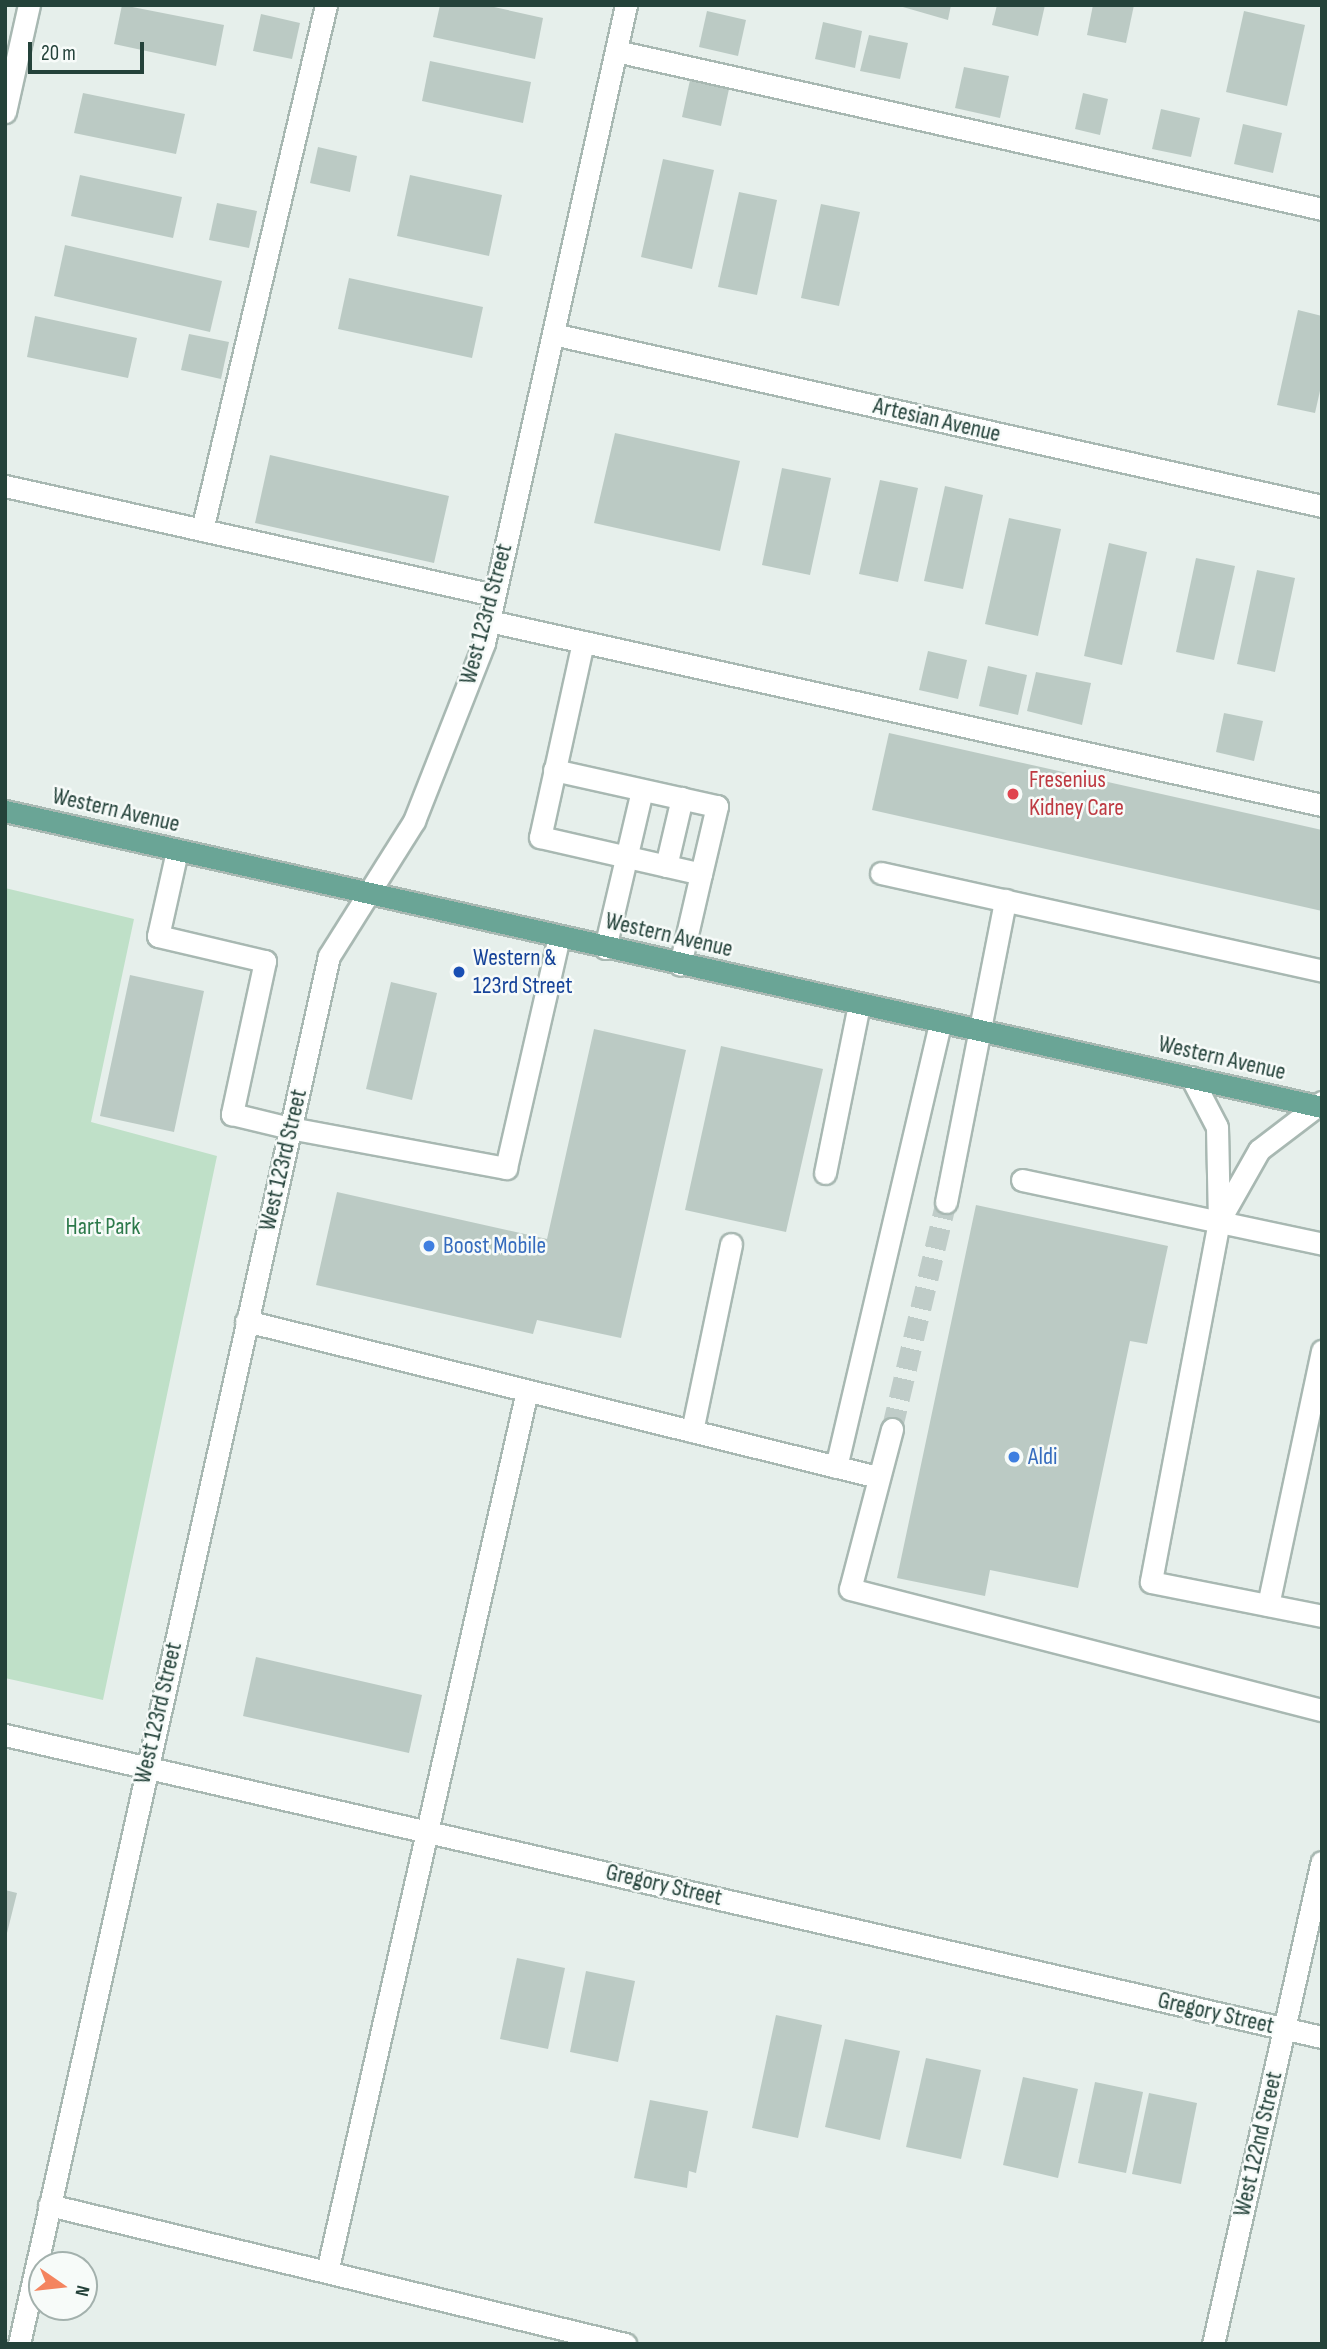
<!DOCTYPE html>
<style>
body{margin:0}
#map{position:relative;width:1327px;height:2349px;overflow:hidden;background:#e6efeb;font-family:"Sofia Sans Condensed",sans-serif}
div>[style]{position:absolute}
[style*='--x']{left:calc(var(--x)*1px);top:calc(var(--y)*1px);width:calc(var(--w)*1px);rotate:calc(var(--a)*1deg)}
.green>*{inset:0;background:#bfe0c8}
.building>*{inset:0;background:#bbcac4}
.minor-tunnel>*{height:21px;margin-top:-10.5px;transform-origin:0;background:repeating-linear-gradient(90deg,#bfccc8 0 21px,transparent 0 31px)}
.roads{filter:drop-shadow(2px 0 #a8b8b2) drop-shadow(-2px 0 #a8b8b2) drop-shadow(0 2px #a8b8b2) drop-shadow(0 -2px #a8b8b2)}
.minor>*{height:21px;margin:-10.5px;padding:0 10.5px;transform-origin:10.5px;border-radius:10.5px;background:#fff}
.major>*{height:21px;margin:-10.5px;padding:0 10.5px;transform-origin:10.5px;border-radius:10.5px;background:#6aa596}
.dots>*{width:19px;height:19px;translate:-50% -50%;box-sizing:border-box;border:4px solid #f7fbf9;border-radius:50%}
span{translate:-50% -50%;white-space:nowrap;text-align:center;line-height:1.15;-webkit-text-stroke:5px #f7fbf9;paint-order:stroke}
.street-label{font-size:24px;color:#24423a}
.health-label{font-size:24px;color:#be3a42}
.left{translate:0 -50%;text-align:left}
.transit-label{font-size:24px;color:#164399}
.park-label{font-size:24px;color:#2d7a4b}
.shop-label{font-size:24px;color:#366cbe}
.frame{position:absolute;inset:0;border:7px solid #24423a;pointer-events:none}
.north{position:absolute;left:28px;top:2251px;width:70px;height:70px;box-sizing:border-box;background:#f7fbf9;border:2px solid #a3b1ad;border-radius:50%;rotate:104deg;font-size:19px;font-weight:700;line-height:28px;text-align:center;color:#24423a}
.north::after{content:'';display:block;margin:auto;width:24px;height:32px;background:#f4845f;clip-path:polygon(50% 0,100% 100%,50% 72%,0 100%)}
.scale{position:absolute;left:28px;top:42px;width:116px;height:32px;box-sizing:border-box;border:4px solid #24423a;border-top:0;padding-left:9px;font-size:21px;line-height:24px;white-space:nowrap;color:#24423a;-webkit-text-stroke:5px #f7fbf9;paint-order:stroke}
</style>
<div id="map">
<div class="green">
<i style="clip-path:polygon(5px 888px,134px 919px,91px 1122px,217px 1156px,103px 1700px,5px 1678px)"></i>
</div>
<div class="building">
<i style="clip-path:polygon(122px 5px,224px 25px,216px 66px,114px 44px)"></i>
<i style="clip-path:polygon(440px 5px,485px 5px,543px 18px,535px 59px,433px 37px)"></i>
<i style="clip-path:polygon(896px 5px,951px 5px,948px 20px)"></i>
<i style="clip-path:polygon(997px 5px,1045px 5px,1038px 36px,992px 25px)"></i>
<i style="clip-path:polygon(1093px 5px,1134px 5px,1126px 43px,1087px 35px)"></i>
<i style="clip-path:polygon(707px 11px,746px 20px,738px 56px,699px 47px)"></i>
<i style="clip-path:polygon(1244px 11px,1305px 25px,1287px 106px,1226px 92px)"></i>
<i style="clip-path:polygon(261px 14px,300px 23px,292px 59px,253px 51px)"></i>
<i style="clip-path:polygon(823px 22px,862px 31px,855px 68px,815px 59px)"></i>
<i style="clip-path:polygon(869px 35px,908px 43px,900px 79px,860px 71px)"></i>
<i style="clip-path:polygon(430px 61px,531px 82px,523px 123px,422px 101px)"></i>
<i style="clip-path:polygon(964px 67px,1009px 76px,1000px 118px,955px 108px)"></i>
<i style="clip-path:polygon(690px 80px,729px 89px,721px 126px,682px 117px)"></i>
<i style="clip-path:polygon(83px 93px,185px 114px,176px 154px,74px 133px)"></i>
<i style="clip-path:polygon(1083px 93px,1108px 99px,1100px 135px,1075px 129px)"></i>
<i style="clip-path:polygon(1161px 109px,1200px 118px,1191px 157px,1152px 149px)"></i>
<i style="clip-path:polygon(1243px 124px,1282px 133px,1273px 173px,1234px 164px)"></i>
<i style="clip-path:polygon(318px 147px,357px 156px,350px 192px,310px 183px)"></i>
<i style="clip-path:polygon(663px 159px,714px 170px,692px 269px,641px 257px)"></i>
<i style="clip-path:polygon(80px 175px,182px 197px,173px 238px,71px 216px)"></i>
<i style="clip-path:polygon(410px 175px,502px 195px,489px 256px,397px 236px)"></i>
<i style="clip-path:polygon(739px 192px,777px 200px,757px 295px,718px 287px)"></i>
<i style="clip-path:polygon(217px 203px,257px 211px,249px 248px,209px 240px)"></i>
<i style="clip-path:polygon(821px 204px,860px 212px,839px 306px,801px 298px)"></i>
<i style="clip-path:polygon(65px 245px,222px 281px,210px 332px,54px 296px)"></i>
<i style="clip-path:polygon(349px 278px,483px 307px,472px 358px,338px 329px)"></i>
<i style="clip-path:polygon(1298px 310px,1322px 316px,1322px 382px,1315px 413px,1277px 405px)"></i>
<i style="clip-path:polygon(35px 316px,137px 338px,128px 378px,27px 357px)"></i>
<i style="clip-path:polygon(189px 334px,229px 342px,221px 379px,181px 370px)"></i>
<i style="clip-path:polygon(615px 433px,740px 461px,720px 551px,594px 523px)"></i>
<i style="clip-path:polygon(270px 455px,449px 496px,434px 563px,255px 523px)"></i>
<i style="clip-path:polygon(782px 468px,831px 478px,810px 575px,762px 565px)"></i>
<i style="clip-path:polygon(880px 480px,918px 488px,898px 582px,859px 574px)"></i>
<i style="clip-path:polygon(945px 486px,983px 495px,963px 589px,924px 581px)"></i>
<i style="clip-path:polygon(1009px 518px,1061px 529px,1038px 636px,985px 624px)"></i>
<i style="clip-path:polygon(1109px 543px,1147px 552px,1122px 665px,1084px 656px)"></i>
<i style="clip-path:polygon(1196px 558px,1235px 566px,1214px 660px,1176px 652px)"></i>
<i style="clip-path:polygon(1257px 570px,1295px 578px,1275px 672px,1237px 664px)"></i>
<i style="clip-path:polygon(928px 651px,967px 660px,958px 699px,919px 690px)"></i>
<i style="clip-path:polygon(988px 666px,1027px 675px,1018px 715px,979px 706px)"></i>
<i style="clip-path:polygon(1036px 672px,1091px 683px,1082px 725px,1027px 711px)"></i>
<i style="clip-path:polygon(1224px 713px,1263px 721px,1254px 761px,1216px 752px)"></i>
<i style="clip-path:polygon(889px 733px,1322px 830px,1322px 911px,872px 810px)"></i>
<i style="clip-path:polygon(130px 975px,204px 991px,174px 1132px,100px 1116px)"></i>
<i style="clip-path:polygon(391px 982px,437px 993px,412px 1100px,366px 1089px)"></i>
<i style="clip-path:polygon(594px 1029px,686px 1050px,621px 1338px,537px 1320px,533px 1334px,316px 1285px,337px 1192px,547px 1239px)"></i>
<i style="clip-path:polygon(721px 1046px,823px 1069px,786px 1232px,685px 1210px)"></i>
<i style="clip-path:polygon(976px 1205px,1168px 1246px,1147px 1344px,1130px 1341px,1078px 1588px,990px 1570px,985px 1596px,897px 1578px)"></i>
<i style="clip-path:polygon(256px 1657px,422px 1695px,409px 1753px,243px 1716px)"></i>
<i style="clip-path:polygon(5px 1890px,17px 1893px,6px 1937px,5px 1937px)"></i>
<i style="clip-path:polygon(517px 1958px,565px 1968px,548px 2049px,500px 2039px)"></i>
<i style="clip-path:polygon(586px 1971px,635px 1981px,618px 2062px,570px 2052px)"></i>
<i style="clip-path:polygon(776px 2015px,822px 2025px,798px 2138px,752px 2128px)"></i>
<i style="clip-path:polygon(845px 2039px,900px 2051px,880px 2140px,825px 2127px)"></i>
<i style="clip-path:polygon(926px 2058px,981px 2070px,961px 2159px,906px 2147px)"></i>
<i style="clip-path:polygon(1023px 2077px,1078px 2089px,1058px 2178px,1003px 2165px)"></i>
<i style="clip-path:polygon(1095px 2082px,1143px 2092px,1126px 2173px,1078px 2163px)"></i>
<i style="clip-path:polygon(1149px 2093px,1197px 2103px,1181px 2184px,1132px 2174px)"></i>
<i style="clip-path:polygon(650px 2100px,708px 2111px,696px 2173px,689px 2171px,687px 2188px,634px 2178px)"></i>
</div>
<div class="minor-tunnel">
<i style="--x:892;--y:1429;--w:233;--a:-76.6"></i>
</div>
<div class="roads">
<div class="minor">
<i style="--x:616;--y:51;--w:723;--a:12.61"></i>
<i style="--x:5;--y:112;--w:110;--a:-77.4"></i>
<i style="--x:553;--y:334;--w:788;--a:12.61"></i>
<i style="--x:5;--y:486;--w:501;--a:12.57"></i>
<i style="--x:202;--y:530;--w:539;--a:-76.71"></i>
<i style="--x:489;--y:621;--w:853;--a:12.46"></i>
<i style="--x:583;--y:642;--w:200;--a:102.4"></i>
<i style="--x:540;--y:837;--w:165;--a:12.9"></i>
<i style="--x:701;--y:874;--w:93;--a:103"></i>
<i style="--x:554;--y:770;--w:167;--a:12.5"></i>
<i style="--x:717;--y:806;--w:70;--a:103.2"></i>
<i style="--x:177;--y:851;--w:87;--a:102.6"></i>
<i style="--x:158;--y:936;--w:110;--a:13.2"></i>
<i style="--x:265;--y:961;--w:157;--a:102.2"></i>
<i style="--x:232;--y:1114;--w:60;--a:13.6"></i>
<i style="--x:290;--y:1128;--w:220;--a:10.5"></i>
<i style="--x:506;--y:1168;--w:237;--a:-77.1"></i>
<i style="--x:666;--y:866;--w:70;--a:-76.8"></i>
<i style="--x:881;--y:873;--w:452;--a:12.5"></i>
<i style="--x:605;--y:948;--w:162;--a:-76.8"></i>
<i style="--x:1191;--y:1077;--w:56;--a:62.5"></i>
<i style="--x:1217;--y:1127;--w:94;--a:88.8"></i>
<i style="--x:1219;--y:1221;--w:367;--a:100.7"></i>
<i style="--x:1151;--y:1582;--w:174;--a:11.2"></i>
<i style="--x:825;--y:1173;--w:172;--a:-78.6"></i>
<i style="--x:1022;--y:1180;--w:307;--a:12"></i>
<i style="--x:946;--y:1202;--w:308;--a:-78.9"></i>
<i style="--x:1220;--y:1219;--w:79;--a:-60.5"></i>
<i style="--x:1259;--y:1150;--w:79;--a:-37.3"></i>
<i style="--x:246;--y:1321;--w:651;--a:13.87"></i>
<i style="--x:892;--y:1429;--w:165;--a:104.7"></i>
<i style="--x:850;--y:1589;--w:487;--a:14.4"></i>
<i style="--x:692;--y:1431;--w:191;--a:-78.2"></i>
<i style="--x:836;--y:1467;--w:457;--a:-76.8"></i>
<i style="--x:1268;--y:1605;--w:260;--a:-78"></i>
<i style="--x:5;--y:1735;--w:1351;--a:12.92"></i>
<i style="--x:49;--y:2205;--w:593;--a:13.57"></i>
<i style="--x:327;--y:2272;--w:903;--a:-77.21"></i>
<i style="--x:19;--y:2344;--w:1422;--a:-77.41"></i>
<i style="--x:329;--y:956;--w:160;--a:-57.8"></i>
<i style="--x:414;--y:821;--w:191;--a:-68.5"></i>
<i style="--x:484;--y:643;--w:654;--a:-77.45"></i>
<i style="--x:1213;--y:2344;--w:494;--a:-77.3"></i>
</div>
<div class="major">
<i style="--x:5;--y:811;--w:1350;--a:12.67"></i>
</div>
</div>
<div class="dots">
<i style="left:1013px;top:794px;background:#e0444e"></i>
<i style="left:459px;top:972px;background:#1a4fb4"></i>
<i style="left:429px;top:1246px;background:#3f7fe0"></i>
<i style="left:1014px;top:1457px;background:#3f7fe0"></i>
</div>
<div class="street-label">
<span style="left:937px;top:420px;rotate:13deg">Artesian Avenue</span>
<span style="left:486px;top:614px;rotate:-75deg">West 123rd Street</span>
<span style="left:116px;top:810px;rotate:13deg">Western Avenue</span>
<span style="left:669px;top:935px;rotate:13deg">Western Avenue</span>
<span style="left:1222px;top:1058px;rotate:13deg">Western Avenue</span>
<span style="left:283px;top:1160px;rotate:-77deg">West 123rd Street</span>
<span style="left:158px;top:1713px;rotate:-77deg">West 123rd Street</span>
<span style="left:664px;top:1885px;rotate:13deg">Gregory Street</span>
<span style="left:1216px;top:2013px;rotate:13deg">Gregory Street</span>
<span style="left:1258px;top:2144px;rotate:-77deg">West 122nd Street</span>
</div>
<div class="health-label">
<span class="left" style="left:1029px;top:794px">Fresenius<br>Kidney Care</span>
</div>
<div class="transit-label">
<span class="left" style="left:473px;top:972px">Western &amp;<br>123rd Street</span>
</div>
<div class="park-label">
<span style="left:103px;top:1227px">Hart Park</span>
</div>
<div class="shop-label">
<span class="left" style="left:443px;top:1246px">Boost Mobile</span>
<span class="left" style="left:1028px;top:1457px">Aldi</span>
</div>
<div class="frame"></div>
<div class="north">N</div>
<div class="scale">20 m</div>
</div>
